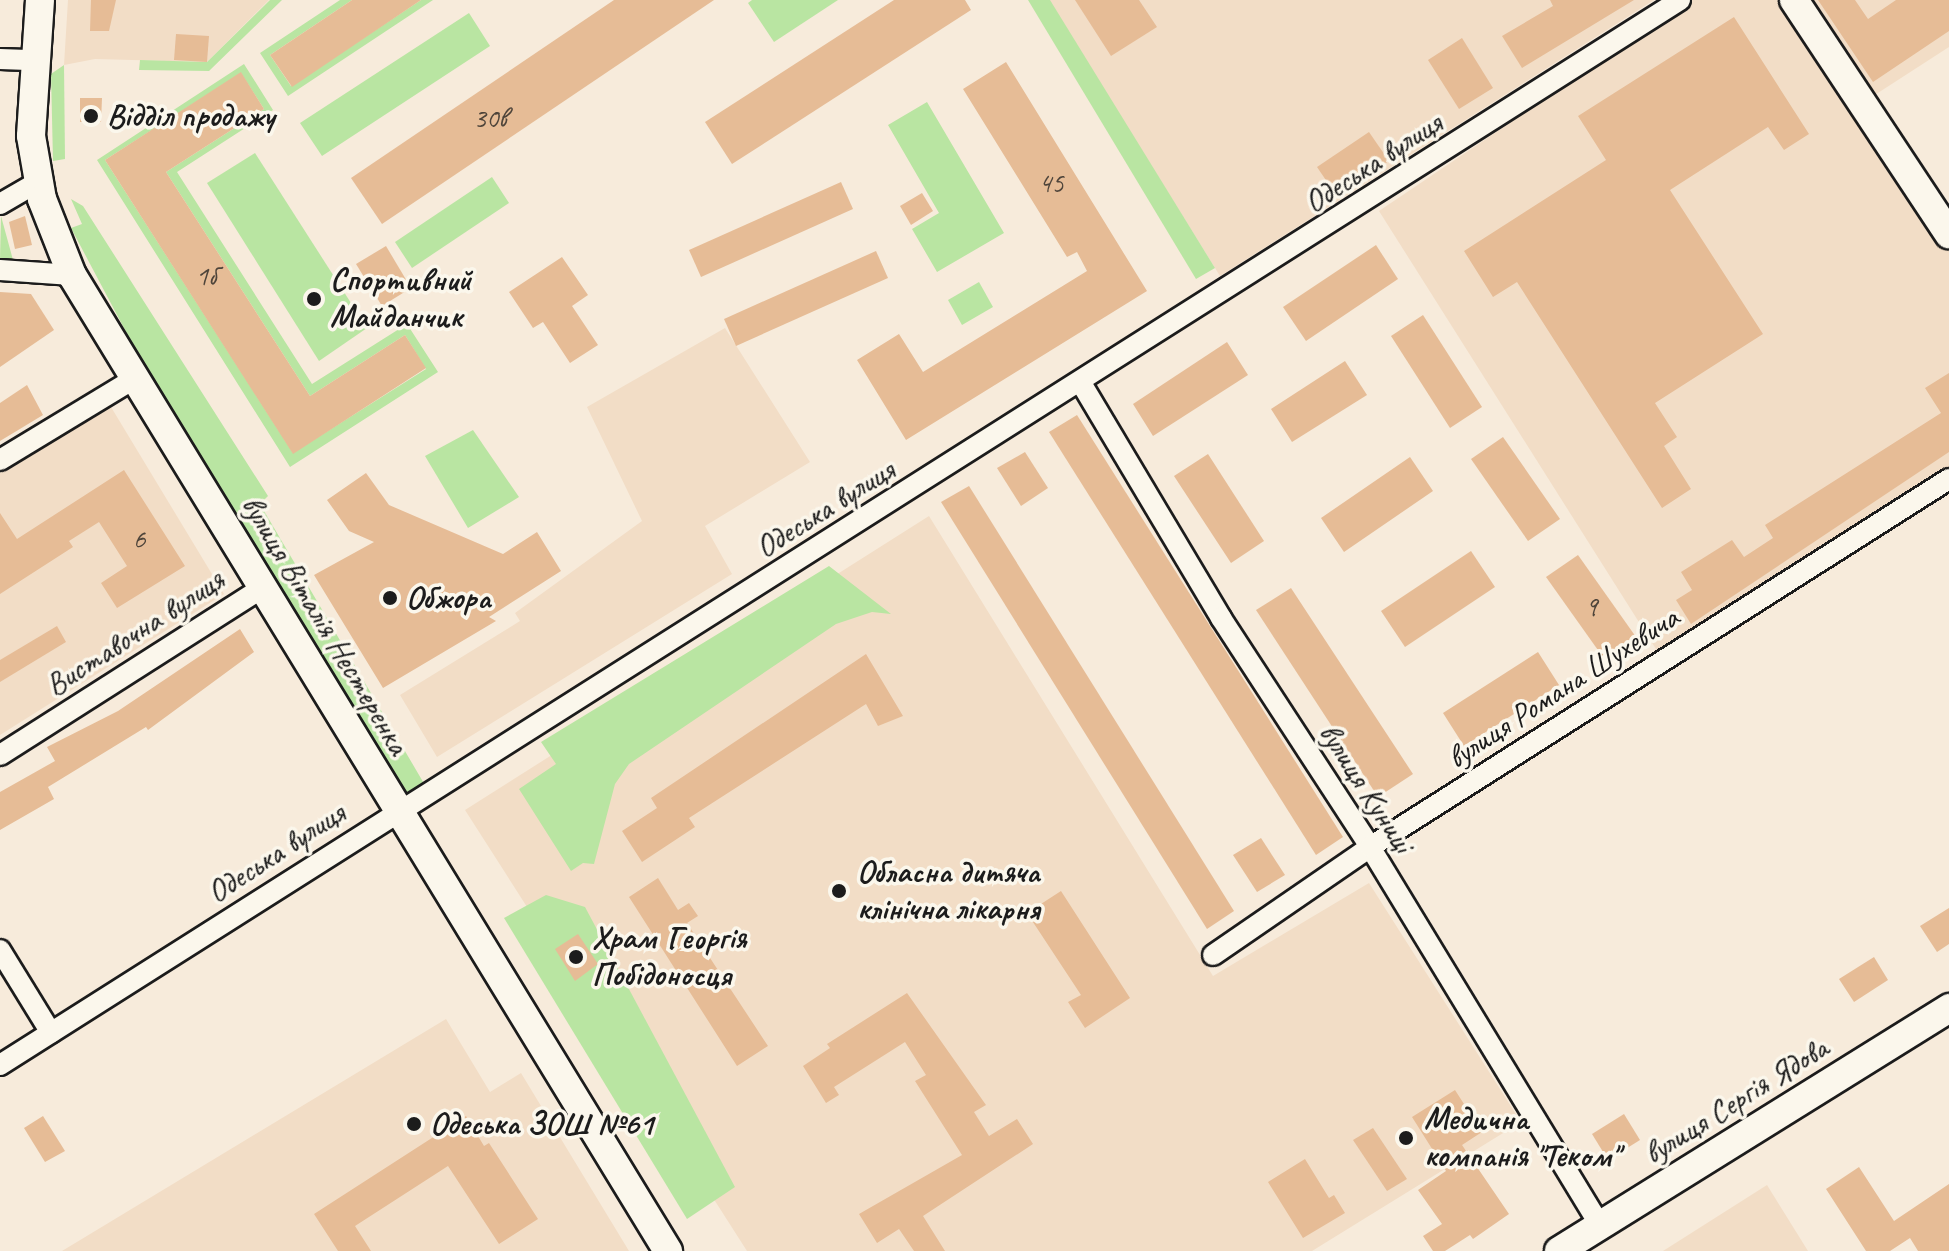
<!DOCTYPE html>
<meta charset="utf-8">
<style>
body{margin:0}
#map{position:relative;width:1949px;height:1251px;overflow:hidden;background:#f7ebdb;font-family:Caveat,sans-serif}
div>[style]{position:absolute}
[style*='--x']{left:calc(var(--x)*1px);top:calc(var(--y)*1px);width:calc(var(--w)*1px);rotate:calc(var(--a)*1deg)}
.built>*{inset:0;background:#f2ddc6}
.green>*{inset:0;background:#b9e5a2}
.building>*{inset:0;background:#e6bc96}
.roads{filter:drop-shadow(2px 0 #1c1c1c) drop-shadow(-2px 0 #1c1c1c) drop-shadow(0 2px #1c1c1c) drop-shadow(0 -2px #1c1c1c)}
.street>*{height:20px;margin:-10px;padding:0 10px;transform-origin:10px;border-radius:10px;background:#fbf7ec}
.secondary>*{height:28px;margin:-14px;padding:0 14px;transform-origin:14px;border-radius:14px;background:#fbf7ec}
.dots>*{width:22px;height:22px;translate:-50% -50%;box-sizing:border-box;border:4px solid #fbf7ec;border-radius:50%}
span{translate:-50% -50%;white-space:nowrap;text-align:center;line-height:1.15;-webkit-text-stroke:7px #fbf7ec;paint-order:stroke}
.number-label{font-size:28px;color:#4e443a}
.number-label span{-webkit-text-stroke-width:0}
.poi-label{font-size:32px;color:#1c1c1c;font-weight:700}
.left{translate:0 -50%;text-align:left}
.street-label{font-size:32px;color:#1c1c1c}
</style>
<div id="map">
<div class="built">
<i style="clip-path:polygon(68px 0,269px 0,207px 62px,95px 59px,64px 65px)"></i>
<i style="clip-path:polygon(1048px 0,1654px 0,1220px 276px)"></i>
<i style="clip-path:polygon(1692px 0,1789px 0,1949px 241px,1949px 474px,1661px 657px,1379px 211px)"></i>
<i style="clip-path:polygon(1802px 0,1949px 0,1949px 47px,1867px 100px)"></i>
<i style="clip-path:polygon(725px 328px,810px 462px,705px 526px,732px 574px,437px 757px,400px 695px,520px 621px,515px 613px,642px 521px,587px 407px)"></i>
<i style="clip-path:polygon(111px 407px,224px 594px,0 735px,0 473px)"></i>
<i style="clip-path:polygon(929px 516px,1213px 976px,1369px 883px,1521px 1122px,1312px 1251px,747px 1251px,465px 810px)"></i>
<i style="clip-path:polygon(446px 1019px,490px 1092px,521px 1073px,629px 1251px,62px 1251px)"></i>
<i style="clip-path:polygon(1767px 1185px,1808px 1251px,1663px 1251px)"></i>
</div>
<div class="green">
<i style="clip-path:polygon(270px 0,282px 0,209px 71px,139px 70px,140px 60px,207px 62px)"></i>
<i style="clip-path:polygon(340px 0,352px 0,270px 55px,291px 86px,421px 0,433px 0,288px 96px,260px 53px)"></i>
<i style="clip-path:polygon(752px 0,838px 0,774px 42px,748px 3px)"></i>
<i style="clip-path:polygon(1028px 0,1050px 0,1215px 268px,1196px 279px)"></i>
<i style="clip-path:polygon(469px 13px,490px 46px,322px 156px,300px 123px)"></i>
<i style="clip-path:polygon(evenodd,244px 64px,273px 110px,177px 172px,312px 384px,407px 324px,438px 372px,290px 467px,97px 160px,244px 64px,241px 73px,264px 109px,166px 172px,310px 396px,405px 335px,426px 369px,293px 453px,105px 160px,241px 73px)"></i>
<i style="clip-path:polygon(64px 65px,65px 159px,53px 161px,51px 74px)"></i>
<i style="clip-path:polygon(927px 102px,1004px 233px,937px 272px,912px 229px,939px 213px,888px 125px)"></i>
<i style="clip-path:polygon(255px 153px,367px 328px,319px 361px,207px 183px)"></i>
<i style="clip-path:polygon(492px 177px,509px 203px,412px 268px,395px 242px)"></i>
<i style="clip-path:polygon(71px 199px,83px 206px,268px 496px,260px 504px,429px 792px,409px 797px,143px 364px,71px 228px,82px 224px)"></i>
<i style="clip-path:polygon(1px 216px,13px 260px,0 260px)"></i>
<i style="clip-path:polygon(979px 282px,993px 307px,962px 325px,948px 300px)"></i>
<i style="clip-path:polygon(473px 430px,519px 497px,468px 528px,425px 456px)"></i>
<i style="clip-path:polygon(829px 566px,891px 614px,872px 612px,836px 624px,629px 764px,615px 784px,594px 864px,583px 863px,571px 871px,519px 789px,556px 764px,541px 742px)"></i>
<i style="clip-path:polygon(546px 895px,585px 907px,735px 1187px,687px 1219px,504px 918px)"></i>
</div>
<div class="building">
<i style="clip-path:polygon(91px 0,116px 0,109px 31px,90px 31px)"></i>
<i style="clip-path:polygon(352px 0,421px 0,292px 87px,270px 55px)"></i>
<i style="clip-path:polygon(614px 0,714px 0,382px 224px,351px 178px)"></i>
<i style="clip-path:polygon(894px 0,965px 0,971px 10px,732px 164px,705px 122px)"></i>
<i style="clip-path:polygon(1075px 0,1139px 0,1157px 27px,1111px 56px)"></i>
<i style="clip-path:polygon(1550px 0,1634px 0,1522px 68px,1502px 36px,1553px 6px)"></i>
<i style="clip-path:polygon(1818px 0,1855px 0,1868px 19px,1896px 0,1949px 0,1949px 31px,1873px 82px)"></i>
<i style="clip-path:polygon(1734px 17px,1809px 134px,1784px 150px,1768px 127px,1670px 190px,1763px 334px,1655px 403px,1677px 437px,1664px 446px,1691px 489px,1662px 508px,1517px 282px,1493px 297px,1464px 251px,1606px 160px,1578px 116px)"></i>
<i style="clip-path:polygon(176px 34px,209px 36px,207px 62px,174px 60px)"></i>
<i style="clip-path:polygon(1462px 38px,1493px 88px,1459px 109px,1428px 60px)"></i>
<i style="clip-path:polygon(1006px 62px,1147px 291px,906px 440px,857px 360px,899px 334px,923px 372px,1087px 271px,1077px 252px,1067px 257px,963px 89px)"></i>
<i style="clip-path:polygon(241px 72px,264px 109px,166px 172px,310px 396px,405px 335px,426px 368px,293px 454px,105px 160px)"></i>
<i style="clip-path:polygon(80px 98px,102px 98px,101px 122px,80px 122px)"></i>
<i style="clip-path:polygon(1369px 132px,1389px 161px,1336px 195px,1317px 167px)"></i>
<i style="clip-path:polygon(841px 182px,853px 209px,701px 277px,689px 250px)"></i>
<i style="clip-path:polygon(922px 193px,933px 211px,911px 225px,900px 206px)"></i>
<i style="clip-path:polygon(25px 216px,32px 245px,15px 249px,9px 222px)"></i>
<i style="clip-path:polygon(1376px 245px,1398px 279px,1306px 341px,1283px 307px)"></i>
<i style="clip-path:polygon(386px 246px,411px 288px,382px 306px,356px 264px)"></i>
<i style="clip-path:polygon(876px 251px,888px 278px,736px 346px,724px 319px)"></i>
<i style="clip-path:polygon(562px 257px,588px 295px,572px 306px,598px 345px,570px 363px,543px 322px,533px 328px,509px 292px)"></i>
<i style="clip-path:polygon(0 292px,31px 294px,54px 330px,0 367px)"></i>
<i style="clip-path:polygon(1423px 315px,1482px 407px,1450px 428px,1391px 336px)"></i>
<i style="clip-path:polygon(1227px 342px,1248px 375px,1153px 436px,1133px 404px)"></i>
<i style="clip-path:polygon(1345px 361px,1367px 395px,1292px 442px,1271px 409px)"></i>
<i style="clip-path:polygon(1949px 373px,1949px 452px,1691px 624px,1676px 600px,1692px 590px,1681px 572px,1732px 540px,1744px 557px,1773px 538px,1765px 525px,1941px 413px,1925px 388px)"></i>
<i style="clip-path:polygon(27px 385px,43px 415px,0 441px,0 403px)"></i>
<i style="clip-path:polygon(1077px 415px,1343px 837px,1316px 855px,1049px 432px)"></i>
<i style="clip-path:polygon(1503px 437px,1560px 519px,1528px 541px,1471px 459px)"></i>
<i style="clip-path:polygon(1025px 452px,1048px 488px,1021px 506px,997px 468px)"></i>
<i style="clip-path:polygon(1208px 454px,1264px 541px,1231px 563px,1174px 476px)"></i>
<i style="clip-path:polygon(1410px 457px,1433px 491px,1344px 552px,1321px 518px)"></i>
<i style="clip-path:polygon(124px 470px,185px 566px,117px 608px,101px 583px,127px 566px,99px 522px,69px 541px,73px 547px,0 594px,0 513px,17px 539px)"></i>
<i style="clip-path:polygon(366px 473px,389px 505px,503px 554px,537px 532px,561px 571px,489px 617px,496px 621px,383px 688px,314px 575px,374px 542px,349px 531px,327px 500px)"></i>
<i style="clip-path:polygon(969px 486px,1234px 911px,1207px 929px,941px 502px)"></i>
<i style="clip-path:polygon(1471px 551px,1495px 587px,1405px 647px,1381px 611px)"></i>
<i style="clip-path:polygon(1578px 555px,1636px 637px,1605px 660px,1546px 577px)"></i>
<i style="clip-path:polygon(1291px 588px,1413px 774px,1378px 797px,1256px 610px)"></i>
<i style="clip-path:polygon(57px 626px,66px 642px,0 682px,0 660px)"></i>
<i style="clip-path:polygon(240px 629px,254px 652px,148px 730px,146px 727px,48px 787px,54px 799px,0 830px,0 792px,55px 761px,47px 747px,118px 711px)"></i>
<i style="clip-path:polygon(1538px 652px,1559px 685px,1464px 746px,1443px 713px)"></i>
<i style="clip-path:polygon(866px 654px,903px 716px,878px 726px,866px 704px,689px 818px,695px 827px,642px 862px,622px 831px,657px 808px,651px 798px)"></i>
<i style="clip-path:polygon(1261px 838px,1285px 875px,1257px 892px,1233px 855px)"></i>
<i style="clip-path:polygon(658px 878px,678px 910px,689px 903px,698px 916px,687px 923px,768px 1046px,737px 1066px,629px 897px)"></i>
<i style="clip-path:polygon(1061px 891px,1130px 998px,1085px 1028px,1068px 1002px,1081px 995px,1027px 913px)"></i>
<i style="clip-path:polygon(1949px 908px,1949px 944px,1937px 952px,1920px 926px)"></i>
<i style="clip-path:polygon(578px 934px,598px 964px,575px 981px,555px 949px)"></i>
<i style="clip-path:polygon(1874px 957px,1888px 980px,1854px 1002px,1839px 979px)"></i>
<i style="clip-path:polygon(907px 993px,986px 1105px,974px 1112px,989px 1136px,1017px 1119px,1033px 1144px,923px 1216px,945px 1251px,914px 1251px,899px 1229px,877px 1243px,859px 1214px,962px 1155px,915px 1081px,926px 1075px,905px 1042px,834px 1087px,839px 1095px,826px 1103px,803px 1066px,830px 1048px,827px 1044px)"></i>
<i style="clip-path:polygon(1455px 1090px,1482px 1132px,1462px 1145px,1509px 1214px,1473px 1239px,1470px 1235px,1445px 1251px,1433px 1251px,1423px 1236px,1442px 1224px,1418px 1190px,1446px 1171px,1412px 1117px)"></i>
<i style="clip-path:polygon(1624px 1114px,1640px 1140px,1608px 1160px,1592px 1134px)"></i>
<i style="clip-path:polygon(43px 1116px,65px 1151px,45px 1162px,24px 1128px)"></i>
<i style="clip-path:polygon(466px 1116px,484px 1146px,489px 1143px,538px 1219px,499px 1244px,448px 1166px,355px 1226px,371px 1251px,338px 1251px,314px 1214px)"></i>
<i style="clip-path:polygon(1373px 1128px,1407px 1179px,1387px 1191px,1353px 1140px)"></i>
<i style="clip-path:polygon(1305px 1159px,1329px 1198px,1334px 1195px,1345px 1213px,1303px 1238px,1268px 1182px)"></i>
<i style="clip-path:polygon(1859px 1167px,1894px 1221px,1949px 1184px,1949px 1251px,1918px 1251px,1910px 1238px,1890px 1251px,1866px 1251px,1826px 1189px)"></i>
</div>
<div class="roads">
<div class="street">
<i style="--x:0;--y:59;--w:35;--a:2"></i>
<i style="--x:0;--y:204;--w:44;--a:-30.1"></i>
<i style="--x:0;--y:270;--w:72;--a:4"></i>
<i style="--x:1081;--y:383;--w:274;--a:59.2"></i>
<i style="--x:1221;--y:618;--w:273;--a:56.9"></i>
<i style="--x:1370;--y:847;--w:442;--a:58.7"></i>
<i style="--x:0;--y:460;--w:157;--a:-31.2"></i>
<i style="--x:0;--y:755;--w:311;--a:-32.5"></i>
<i style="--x:0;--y:950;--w:97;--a:58.4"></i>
<i style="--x:1213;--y:955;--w:191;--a:-34.5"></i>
<i style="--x:1370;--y:847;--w:686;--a:-32.44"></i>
<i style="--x:0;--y:1065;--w:1989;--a:-32.37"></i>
</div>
<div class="secondary">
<i style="--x:40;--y:0;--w:136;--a:93.8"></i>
<i style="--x:31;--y:136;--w:64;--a:80.1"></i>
<i style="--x:42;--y:199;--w:82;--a:68.5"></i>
<i style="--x:72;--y:275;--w:1144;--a:58.59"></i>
<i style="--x:1794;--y:0;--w:281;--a:56.5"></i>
<i style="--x:1559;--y:1251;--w:460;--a:-31.9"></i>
</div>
</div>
<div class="dots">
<i style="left:91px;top:116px;background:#1c1c1c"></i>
<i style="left:314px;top:299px;background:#1c1c1c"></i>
<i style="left:390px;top:598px;background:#1c1c1c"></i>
<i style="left:839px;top:891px;background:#1c1c1c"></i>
<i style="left:576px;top:957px;background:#1c1c1c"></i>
<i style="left:414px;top:1124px;background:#1c1c1c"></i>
<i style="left:1406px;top:1138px;background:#1c1c1c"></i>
</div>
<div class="number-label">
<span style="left:490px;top:118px">30в</span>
<span style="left:1051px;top:183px">45</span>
<span style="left:206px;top:276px">1б</span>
<span style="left:139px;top:539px">6</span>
<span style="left:1591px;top:607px">9</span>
</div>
<div class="poi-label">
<span class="left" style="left:107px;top:116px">Відділ продажу</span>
<span class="left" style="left:330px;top:299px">Спортивний<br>Майданчик</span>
<span class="left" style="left:406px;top:598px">Обжора</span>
<span class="left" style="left:857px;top:891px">Обласна дитяча<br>клінічна лікарня</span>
<span class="left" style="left:592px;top:957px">Храм Георгія<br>Побідоносця</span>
<span class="left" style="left:1424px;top:1138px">Медична<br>компанія "Теком"</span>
<span class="left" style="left:430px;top:1124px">Одеська ЗОШ №61</span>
</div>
<div class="street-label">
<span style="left:1373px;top:163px;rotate:-33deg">Одеська вулиця</span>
<span style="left:825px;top:509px;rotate:-32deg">Одеська вулиця</span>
<span style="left:325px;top:625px;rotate:59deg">вулиця Віталія Нестеренка</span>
<span style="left:135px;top:633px;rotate:-33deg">Виставочна вулиця</span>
<span style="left:1563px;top:688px;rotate:-33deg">вулиця Романа Шухевича</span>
<span style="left:1366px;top:788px;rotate:57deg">вулиця Куниці</span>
<span style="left:276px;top:853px;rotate:-33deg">Одеська вулиця</span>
<span style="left:1736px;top:1101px;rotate:-32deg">вулиця Сергія Ядова</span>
</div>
</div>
